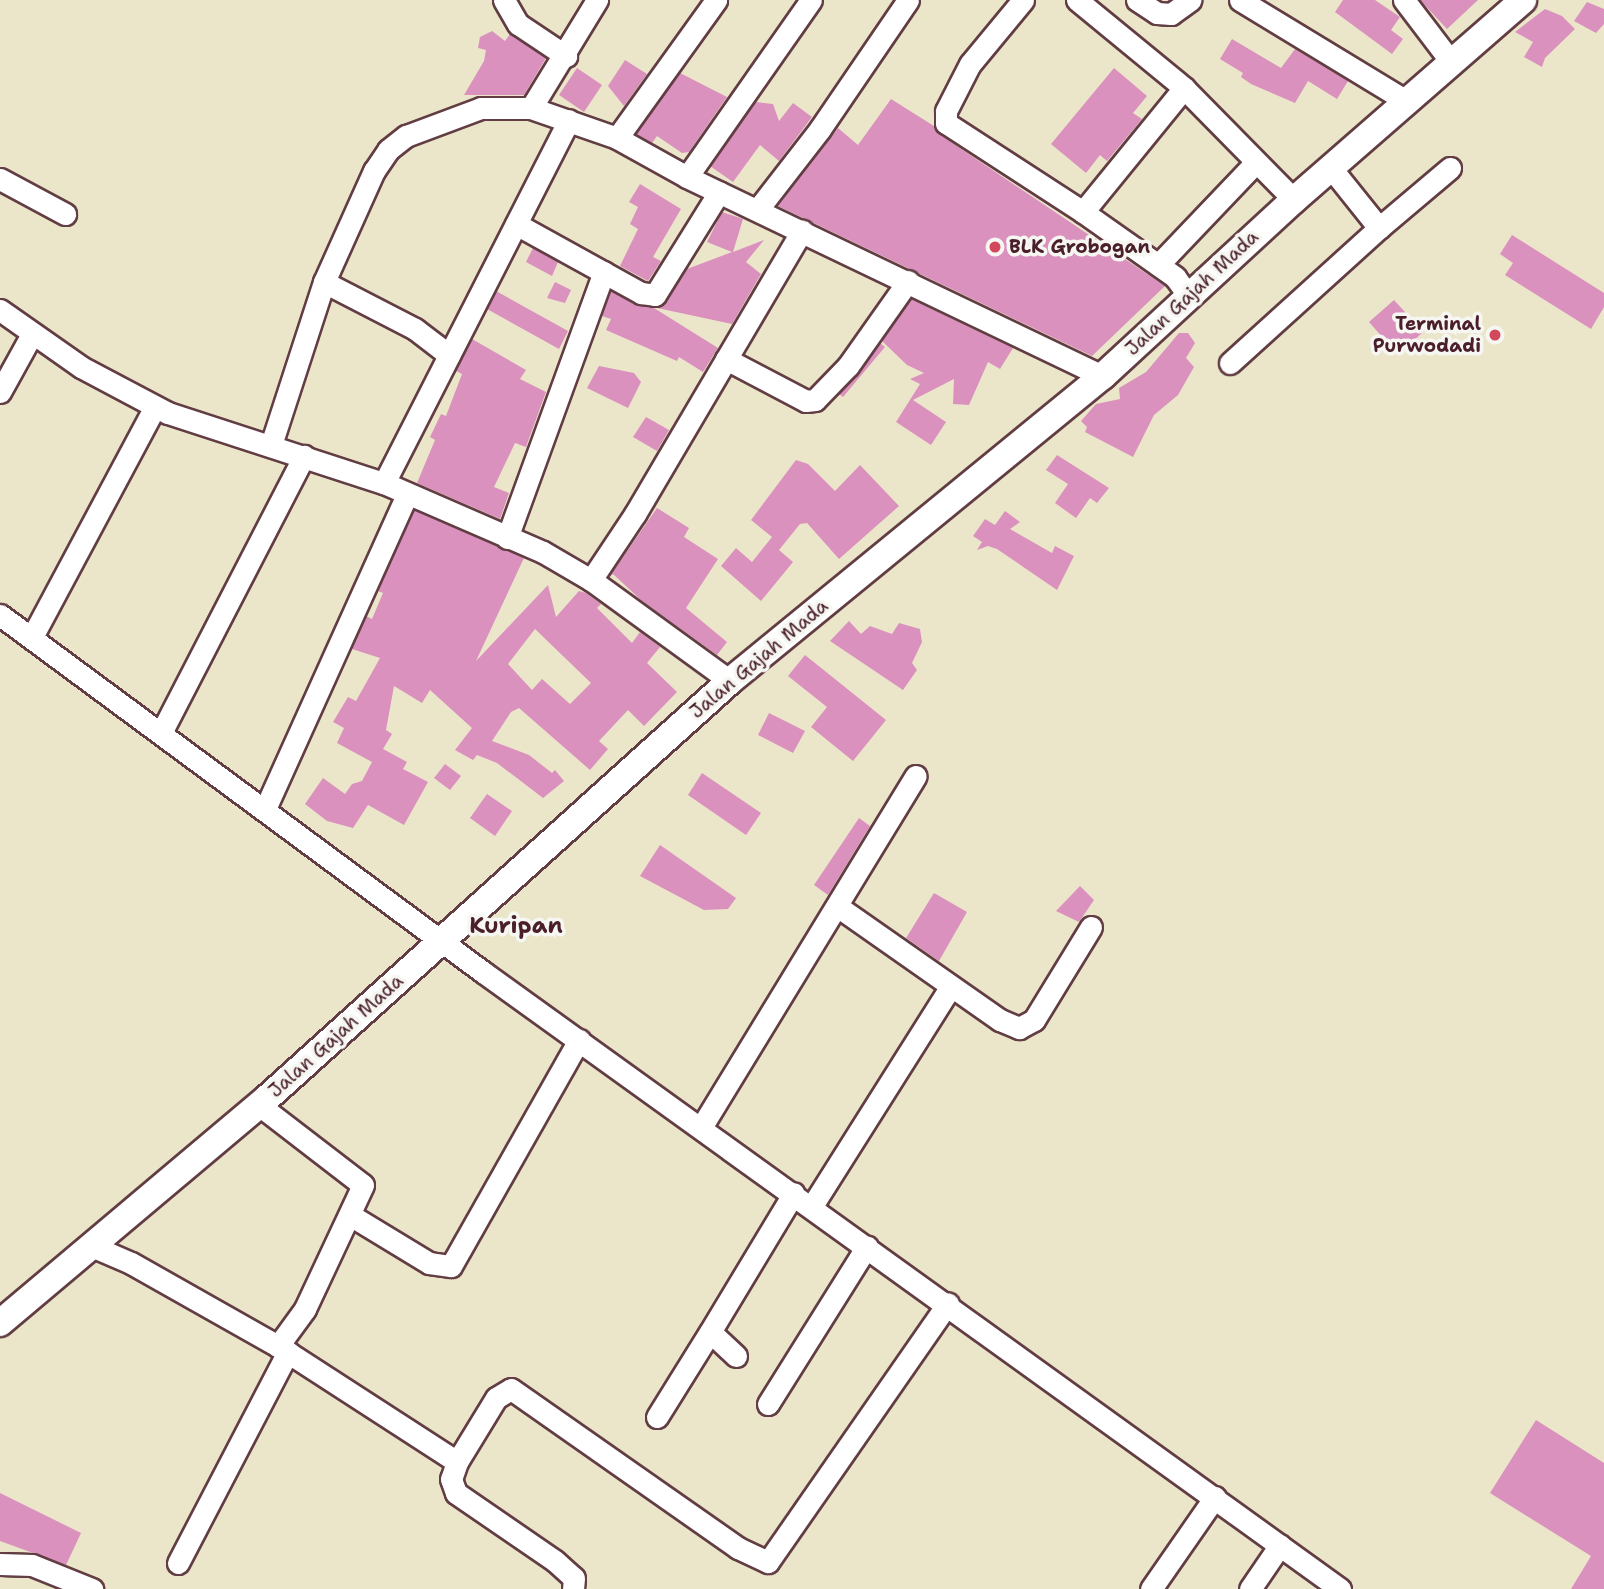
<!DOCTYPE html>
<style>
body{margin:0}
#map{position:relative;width:1604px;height:1589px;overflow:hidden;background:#ebe6ca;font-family:"Shantell Sans",sans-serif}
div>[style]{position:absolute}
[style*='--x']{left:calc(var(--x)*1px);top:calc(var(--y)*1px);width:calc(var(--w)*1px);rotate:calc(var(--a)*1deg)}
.building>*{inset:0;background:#da91be}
.roads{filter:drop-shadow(2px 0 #623d43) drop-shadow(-2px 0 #623d43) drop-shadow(0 2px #623d43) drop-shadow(0 -2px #623d43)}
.minor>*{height:21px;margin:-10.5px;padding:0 10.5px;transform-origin:10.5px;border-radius:10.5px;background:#fff}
.major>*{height:26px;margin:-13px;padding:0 13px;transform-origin:13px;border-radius:13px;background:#fff}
.dots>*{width:19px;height:19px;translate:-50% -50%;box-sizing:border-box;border:4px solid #f6f6f2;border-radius:50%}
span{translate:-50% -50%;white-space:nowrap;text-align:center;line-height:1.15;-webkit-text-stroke:7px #f6f6f2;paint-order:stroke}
.poi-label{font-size:19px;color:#4a1f2b;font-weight:700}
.left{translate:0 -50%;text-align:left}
.right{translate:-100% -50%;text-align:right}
.street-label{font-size:19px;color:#4a1f2b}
.quarter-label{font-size:23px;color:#4a1f2b;font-weight:700}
</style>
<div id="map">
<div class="building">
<i style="clip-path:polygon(1343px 0,1375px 0,1400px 17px,1391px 30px,1403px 39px,1392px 54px,1335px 12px)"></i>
<i style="clip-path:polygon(1420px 0,1478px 0,1447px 29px)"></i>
<i style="clip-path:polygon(1587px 2px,1604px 9px,1604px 24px,1596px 33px,1574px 21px)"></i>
<i style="clip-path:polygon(1545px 9px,1562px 16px,1575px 29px,1545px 58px,1542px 67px,1524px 57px,1533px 42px,1515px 32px)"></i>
<i style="clip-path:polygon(492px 31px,505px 41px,510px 34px,546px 58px,524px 95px,464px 95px,484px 61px,486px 50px,478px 48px,480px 37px)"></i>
<i style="clip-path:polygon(1232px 39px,1281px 68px,1295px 49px,1348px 81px,1337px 99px,1308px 81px,1295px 103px,1251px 84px,1241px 77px,1243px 73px,1220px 59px)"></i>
<i style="clip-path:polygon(625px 60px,647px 74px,624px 106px,608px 86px)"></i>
<i style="clip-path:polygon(577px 68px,602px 85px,584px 112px,559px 95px)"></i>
<i style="clip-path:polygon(1114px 68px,1147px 96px,1133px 113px,1142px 119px,1107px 161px,1100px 155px,1086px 173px,1051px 144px)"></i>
<i style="clip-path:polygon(680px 73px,727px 97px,689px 152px,682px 153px,657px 136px,652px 143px,636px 134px)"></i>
<i style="clip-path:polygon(891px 99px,934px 126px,939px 134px,1165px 286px,1092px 356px,778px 206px,838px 128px,858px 145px)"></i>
<i style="clip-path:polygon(756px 102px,773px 104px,779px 121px,793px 103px,812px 117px,779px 161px,760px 145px,733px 182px,710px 166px)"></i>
<i style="clip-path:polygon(640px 184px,681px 209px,653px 257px,661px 261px,648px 281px,620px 266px,638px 229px,630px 224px,638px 207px,629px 202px)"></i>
<i style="clip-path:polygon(722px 212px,743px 219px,733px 252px,764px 240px,746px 262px,761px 274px,732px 324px,657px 308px,666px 302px,687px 269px,732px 252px,707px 242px)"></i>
<i style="clip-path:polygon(1512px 235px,1604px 293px,1604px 307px,1591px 329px,1505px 275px,1513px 263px,1500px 254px)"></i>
<i style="clip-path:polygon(533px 248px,558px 262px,552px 276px,526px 262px)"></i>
<i style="clip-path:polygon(555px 282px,571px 290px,565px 303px,547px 298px)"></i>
<i style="clip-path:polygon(496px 291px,568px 331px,559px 349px,487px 309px)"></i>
<i style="clip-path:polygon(611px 291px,635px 305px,654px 308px,718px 348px,703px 372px,679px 357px,677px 361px,606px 330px,611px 319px,602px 316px)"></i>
<i style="clip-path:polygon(911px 299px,1013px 348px,1000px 369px,988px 362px,969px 405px,953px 404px,954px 379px,913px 400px,946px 422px,931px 445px,896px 422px,920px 384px,910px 379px,924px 373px,907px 365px,882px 341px)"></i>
<i style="clip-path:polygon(1394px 300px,1423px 332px,1398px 355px,1369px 322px)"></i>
<i style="clip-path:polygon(1179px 333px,1188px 333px,1195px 343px,1186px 358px,1194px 367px,1178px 395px,1154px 415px,1133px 457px,1085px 432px,1087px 427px,1081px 421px,1096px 404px,1120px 399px,1119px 388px,1146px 372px)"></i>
<i style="clip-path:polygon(472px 339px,526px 370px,520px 379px,546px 392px,526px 447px,515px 443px,494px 487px,509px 493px,500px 519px,417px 483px,435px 440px,430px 437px,441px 414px,446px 416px,462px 374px,456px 371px)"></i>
<i style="clip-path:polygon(880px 343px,885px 347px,843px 397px,839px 394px)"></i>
<i style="clip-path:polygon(599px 366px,634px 373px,641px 382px,628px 408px,587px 388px)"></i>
<i style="clip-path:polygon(646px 417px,669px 430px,657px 451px,633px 437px)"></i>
<i style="clip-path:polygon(1057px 455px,1109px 488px,1097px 503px,1090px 498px,1076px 518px,1055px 503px,1068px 484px,1046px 470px)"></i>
<i style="clip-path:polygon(796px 460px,808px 464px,835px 491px,860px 465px,899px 506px,839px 559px,807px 523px,800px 524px,779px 550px,793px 562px,761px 601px,721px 566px,736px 548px,752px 562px,772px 537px,751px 520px)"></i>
<i style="clip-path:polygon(657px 508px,689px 528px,684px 537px,718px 559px,686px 608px,727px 642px,717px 655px,641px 600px,613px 574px,609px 577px)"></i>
<i style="clip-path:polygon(evenodd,414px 510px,524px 558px,476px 661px,548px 585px,556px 617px,579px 591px,586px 593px,601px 604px,597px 608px,632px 643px,640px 632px,660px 647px,647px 663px,677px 692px,644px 726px,628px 710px,599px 741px,608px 749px,590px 770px,519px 708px,511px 712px,492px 741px,529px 755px,552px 773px,555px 770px,564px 781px,543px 798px,497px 763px,477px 755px,473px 760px,455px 750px,472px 728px,430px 690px,422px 703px,394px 686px,386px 730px,392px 734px,383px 749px,407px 762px,403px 769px,428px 782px,404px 825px,368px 805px,353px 828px,327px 821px,305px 804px,323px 778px,345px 794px,352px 784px,362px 781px,372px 762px,337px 743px,344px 728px,333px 722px,348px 697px,356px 701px,380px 658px,352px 649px,366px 616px,372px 619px,383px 593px,378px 591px,414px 510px,535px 629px,591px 683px,570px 704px,542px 679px,532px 690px,508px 664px,535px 629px)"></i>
<i style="clip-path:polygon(1005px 511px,1020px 522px,1010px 529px,1052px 553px,1055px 546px,1074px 556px,1057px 590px,997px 549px,988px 546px,977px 550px,982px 542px,973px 536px,985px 519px,995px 525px)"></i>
<i style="clip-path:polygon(849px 621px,861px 634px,870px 626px,892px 634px,899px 623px,920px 629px,922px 642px,912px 663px,917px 670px,903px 690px,830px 641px)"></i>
<i style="clip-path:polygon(805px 655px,886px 720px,853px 761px,811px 727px,827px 707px,788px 676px)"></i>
<i style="clip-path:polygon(769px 713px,805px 731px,793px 753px,758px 735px)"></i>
<i style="clip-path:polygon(445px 764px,461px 776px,450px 790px,434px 778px)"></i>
<i style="clip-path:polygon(702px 773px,761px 813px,746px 835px,688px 795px)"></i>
<i style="clip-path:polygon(487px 794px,512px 811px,495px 836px,470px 818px)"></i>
<i style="clip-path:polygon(859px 818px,870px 826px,828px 895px,814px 885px)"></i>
<i style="clip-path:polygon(660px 845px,736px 898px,728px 909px,704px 910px,640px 876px)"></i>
<i style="clip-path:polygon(1080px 886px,1094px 900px,1079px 922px,1056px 911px)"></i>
<i style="clip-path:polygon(934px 893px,967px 912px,939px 961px,906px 938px)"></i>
<i style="clip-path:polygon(1536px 1420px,1604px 1463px,1604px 1589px,1571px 1589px,1591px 1556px,1490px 1493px)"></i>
<i style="clip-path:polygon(0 1493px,81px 1533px,66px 1565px,0 1541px)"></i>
</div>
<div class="roads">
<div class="minor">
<i style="--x:504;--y:0;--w:28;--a:60"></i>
<i style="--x:518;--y:24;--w:58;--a:33.7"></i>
<i style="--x:1023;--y:0;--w:83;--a:129.6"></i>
<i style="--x:970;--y:64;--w:53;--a:117.1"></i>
<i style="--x:946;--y:111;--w:12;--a:90"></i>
<i style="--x:946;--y:123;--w:163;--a:33"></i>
<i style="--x:1077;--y:0;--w:139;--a:39.4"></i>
<i style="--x:1184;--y:88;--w:157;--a:45.5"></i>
<i style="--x:1137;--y:0;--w:24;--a:33"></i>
<i style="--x:1157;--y:13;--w:14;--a:4"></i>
<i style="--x:1171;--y:14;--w:24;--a:-36"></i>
<i style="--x:1240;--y:0;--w:197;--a:31.3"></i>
<i style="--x:1404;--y:0;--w:79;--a:52.7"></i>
<i style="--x:1184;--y:88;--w:160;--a:129.2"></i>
<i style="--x:1083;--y:212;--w:113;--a:35.2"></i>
<i style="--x:1175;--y:277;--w:24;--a:54"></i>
<i style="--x:531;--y:108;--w:127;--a:-58.6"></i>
<i style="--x:617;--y:138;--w:170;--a:-54.3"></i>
<i style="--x:1331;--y:168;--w:77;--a:51.3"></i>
<i style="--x:1379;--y:228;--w:93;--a:-40.2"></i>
<i style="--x:687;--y:177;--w:216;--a:-55"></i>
<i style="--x:0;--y:179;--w:74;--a:28.3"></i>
<i style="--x:758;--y:209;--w:101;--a:-52.2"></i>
<i style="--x:820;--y:129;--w:156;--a:-55.7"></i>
<i style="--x:516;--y:224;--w:143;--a:28.9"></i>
<i style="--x:641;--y:293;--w:14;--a:8"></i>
<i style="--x:655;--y:295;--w:121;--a:-58.1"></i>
<i style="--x:1158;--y:265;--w:142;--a:-46.4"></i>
<i style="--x:324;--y:282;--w:102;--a:27.3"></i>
<i style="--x:415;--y:329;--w:43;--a:37.4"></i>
<i style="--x:0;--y:310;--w:99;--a:35.1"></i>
<i style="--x:81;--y:367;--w:98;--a:27.9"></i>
<i style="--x:168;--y:413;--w:227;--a:18"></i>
<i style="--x:384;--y:483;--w:173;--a:23.5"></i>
<i style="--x:543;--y:552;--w:56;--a:30.3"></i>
<i style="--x:591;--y:580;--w:172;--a:36"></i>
<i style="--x:726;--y:359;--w:90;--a:27.7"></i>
<i style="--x:806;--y:401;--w:9;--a:-6"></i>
<i style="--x:815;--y:400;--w:47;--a:-45.9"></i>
<i style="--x:848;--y:366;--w:104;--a:-54.8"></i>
<i style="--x:1230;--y:363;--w:201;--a:-42.2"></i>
<i style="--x:0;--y:392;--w:66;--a:-61.1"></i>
<i style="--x:271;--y:445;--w:171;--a:-72"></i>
<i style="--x:324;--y:282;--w:122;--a:-65.8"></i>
<i style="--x:374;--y:171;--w:25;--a:-56"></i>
<i style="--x:388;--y:150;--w:23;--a:-38"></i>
<i style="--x:406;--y:136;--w:80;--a:-20.5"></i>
<i style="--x:481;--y:108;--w:50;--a:0"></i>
<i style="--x:531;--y:108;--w:91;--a:19.2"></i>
<i style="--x:617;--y:138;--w:80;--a:29.1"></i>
<i style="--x:687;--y:177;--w:461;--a:25.6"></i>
<i style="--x:384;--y:483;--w:407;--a:-63"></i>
<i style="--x:507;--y:538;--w:283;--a:-70"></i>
<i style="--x:591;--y:580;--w:79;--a:-56.3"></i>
<i style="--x:635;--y:514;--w:329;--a:-59.5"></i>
<i style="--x:0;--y:615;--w:601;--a:36.47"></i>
<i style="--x:483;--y:972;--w:1056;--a:35.75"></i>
<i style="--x:32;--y:637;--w:261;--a:-61.9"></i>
<i style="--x:161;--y:733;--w:312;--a:-62.7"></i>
<i style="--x:265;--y:809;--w:346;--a:-65.7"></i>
<i style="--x:837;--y:906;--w:199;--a:35"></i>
<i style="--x:1000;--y:1020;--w:21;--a:23"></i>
<i style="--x:1019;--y:1028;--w:17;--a:-28"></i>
<i style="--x:1034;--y:1020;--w:109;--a:-58.5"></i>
<i style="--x:259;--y:1105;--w:131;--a:37.6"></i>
<i style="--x:363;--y:1185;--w:137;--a:115.1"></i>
<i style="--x:305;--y:1309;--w:46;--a:126.1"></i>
<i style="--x:702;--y:1126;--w:410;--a:-58.6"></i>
<i style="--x:812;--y:1206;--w:260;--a:-57.7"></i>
<i style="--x:350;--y:1215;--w:92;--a:31.3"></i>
<i style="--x:429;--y:1263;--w:22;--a:8"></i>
<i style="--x:451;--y:1266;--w:260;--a:-60.5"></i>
<i style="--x:94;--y:1247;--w:40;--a:23.4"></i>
<i style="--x:131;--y:1263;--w:169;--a:29.5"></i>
<i style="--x:278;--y:1346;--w:213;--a:32.9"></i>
<i style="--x:457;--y:1462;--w:18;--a:109"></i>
<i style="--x:451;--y:1479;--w:15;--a:70"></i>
<i style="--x:456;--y:1493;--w:120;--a:34.5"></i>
<i style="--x:555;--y:1561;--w:25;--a:42"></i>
<i style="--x:574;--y:1578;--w:11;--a:95"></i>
<i style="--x:736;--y:1356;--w:35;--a:-137"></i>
<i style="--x:710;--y:1332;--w:162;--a:-58.9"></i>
<i style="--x:768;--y:1404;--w:186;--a:-57.9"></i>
<i style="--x:657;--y:1417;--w:100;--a:-58.1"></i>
<i style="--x:457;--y:1462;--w:75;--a:-58.6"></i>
<i style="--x:496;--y:1398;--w:17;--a:-31"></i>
<i style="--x:511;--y:1389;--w:277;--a:35"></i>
<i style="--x:738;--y:1548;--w:33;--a:25"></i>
<i style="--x:768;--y:1562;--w:315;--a:-55.2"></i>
<i style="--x:178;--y:1563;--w:238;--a:-62.5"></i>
<i style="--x:0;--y:1564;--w:32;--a:2"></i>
<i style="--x:32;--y:1565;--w:65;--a:21.8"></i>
<i style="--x:1151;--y:1589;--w:112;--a:-55.2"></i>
<i style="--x:1250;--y:1589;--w:53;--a:-55.7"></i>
</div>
<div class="major">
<i style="--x:0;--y:1323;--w:348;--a:-40.1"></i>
<i style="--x:266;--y:1099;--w:625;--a:-42.01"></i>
<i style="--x:730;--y:681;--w:482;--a:-39.3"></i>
<i style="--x:1103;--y:376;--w:260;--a:-42.7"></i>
<i style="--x:1294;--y:200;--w:304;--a:-41.1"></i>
</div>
</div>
<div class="dots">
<i style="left:995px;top:247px;background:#d1495b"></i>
<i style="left:1495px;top:335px;background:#d1495b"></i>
</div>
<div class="poi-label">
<span class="left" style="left:1009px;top:247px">BLK Grobogan</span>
<span class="right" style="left:1481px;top:335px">Terminal<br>Purwodadi</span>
</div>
<div class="street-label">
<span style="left:1192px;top:293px;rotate:-43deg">Jalan Gajah Mada</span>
<span style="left:759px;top:659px;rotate:-40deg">Jalan Gajah Mada</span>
<span style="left:336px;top:1036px;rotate:-42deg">Jalan Gajah Mada</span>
</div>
<div class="quarter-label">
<span style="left:516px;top:925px">Kuripan</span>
</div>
</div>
